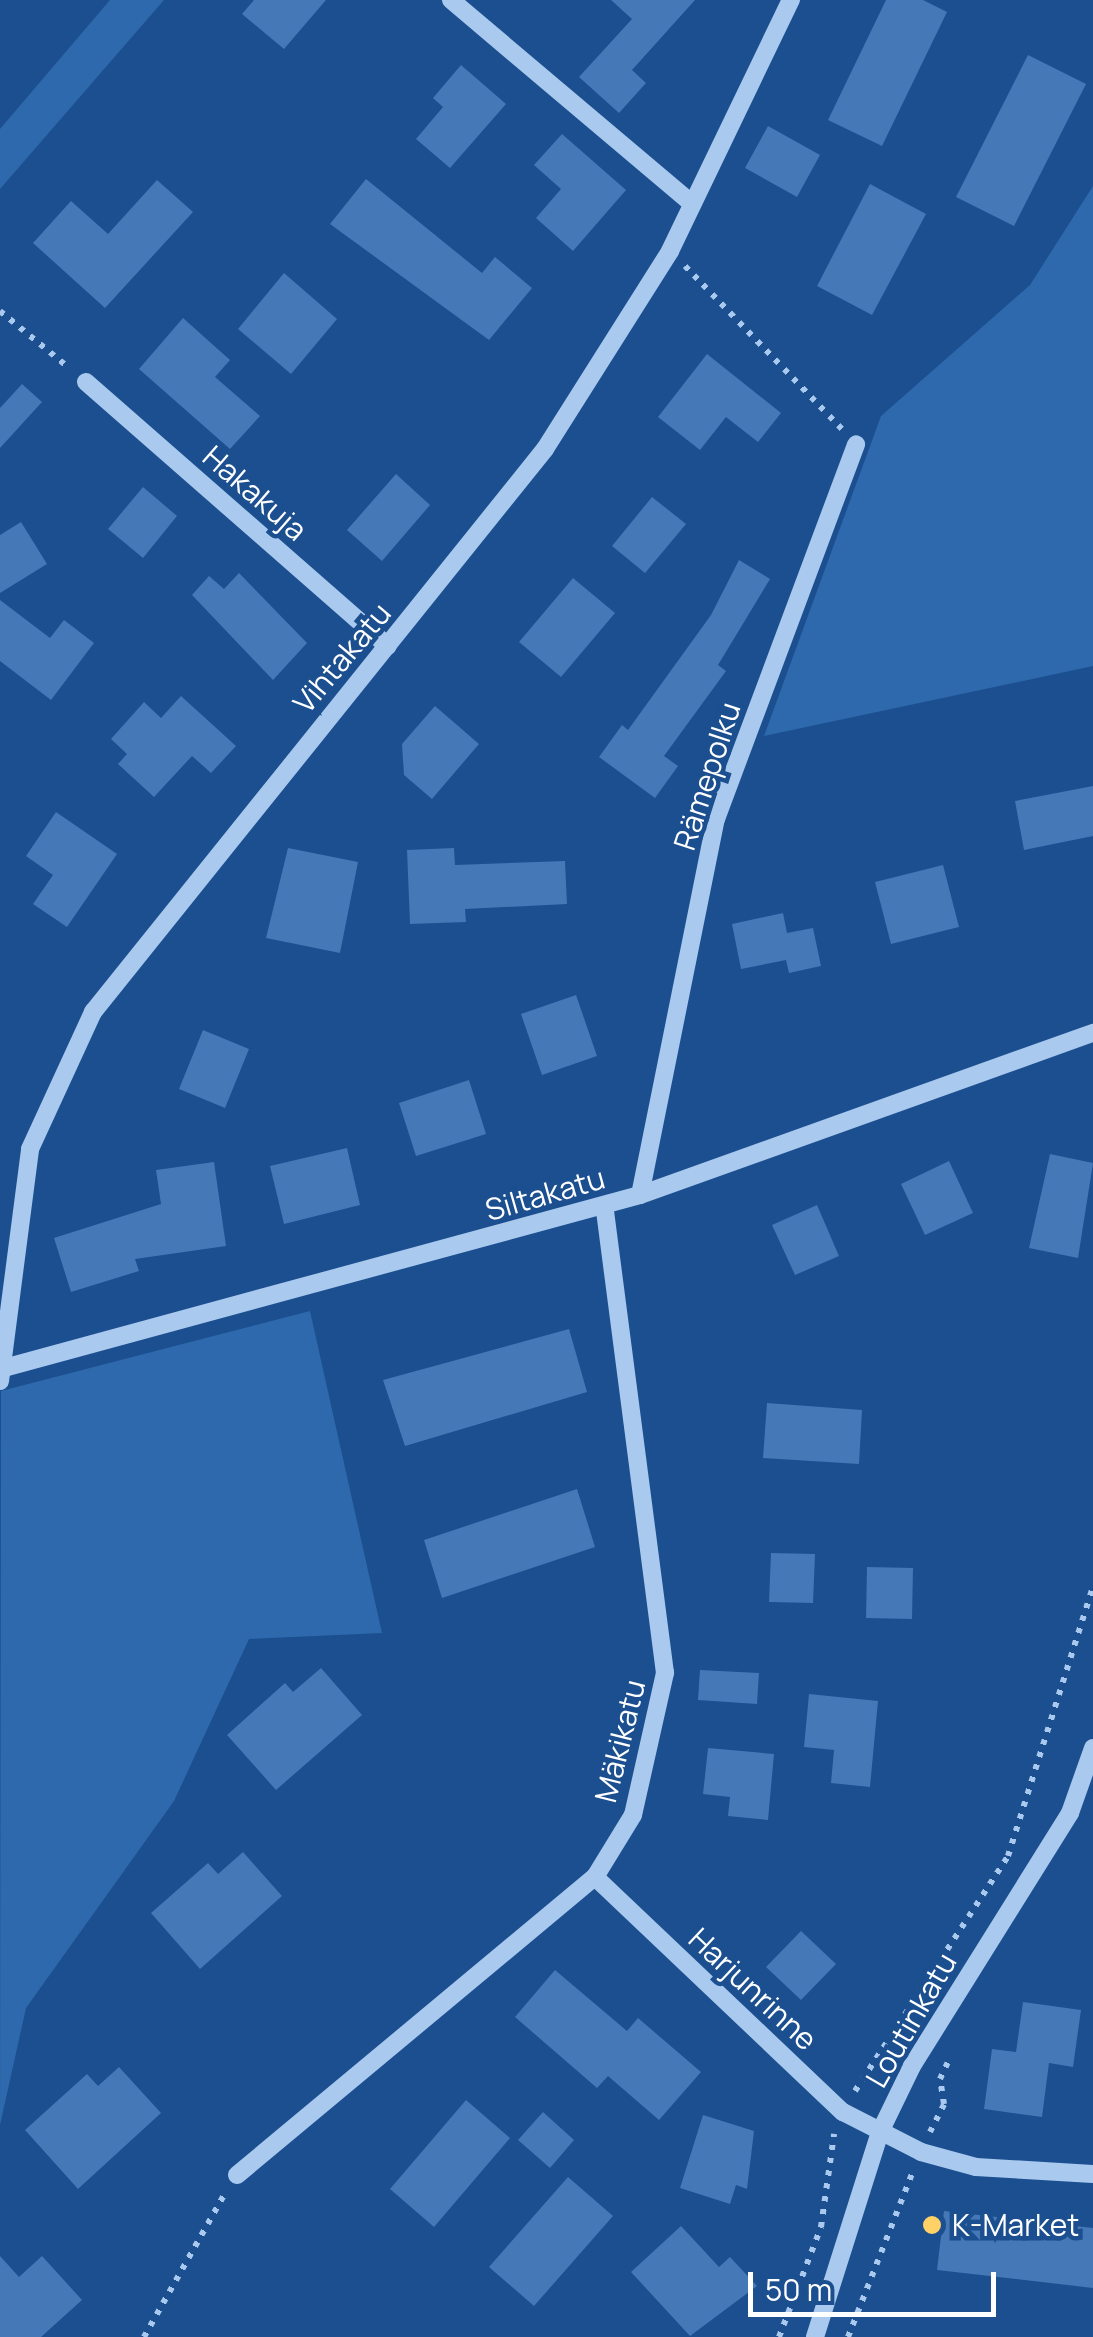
<!DOCTYPE html>
<meta charset="utf-8">
<style>
body{margin:0}
#map{position:relative;width:1093px;height:2337px;overflow:hidden;background:#1b4f8f;font-family:Manrope,sans-serif}
div>[style]{position:absolute}
[style*='--x']{left:calc(var(--x)*1px);top:calc(var(--y)*1px);width:calc(var(--w)*1px);rotate:calc(var(--a)*1deg)}
.green>*{inset:0;background:#2e69ad}
.building>*{inset:0;background:#4478b7}
.path>*{height:6px;margin-top:-3px;transform-origin:0;background:repeating-linear-gradient(90deg,#a9c9ee 0 5px,transparent 0 13px)}
.minor>*{height:18px;margin:-9px;padding:0 9px;transform-origin:9px;border-radius:9px;background:#a9c9ee}
.dots>*{width:28px;height:28px;translate:-50% -50%;box-sizing:border-box;border:5px solid #1b4f8f;border-radius:50%}
span{translate:-50% -50%;white-space:nowrap;text-align:center;line-height:1.15;-webkit-text-stroke:9px #1b4f8f;paint-order:stroke}
.street-label{font-size:30px;color:#fff}
.poi-label{font-size:30px;color:#fff}
.left{translate:0 -50%;text-align:left}
.scale{position:absolute;left:748px;top:2272px;width:248px;height:45px;box-sizing:border-box;border:5px solid #fff;border-top:0;padding-left:12px;font-size:30px;line-height:35px;white-space:nowrap;color:#fff;-webkit-text-stroke:8px #1b4f8f;paint-order:stroke}
</style>
<div id="map">
<div class="green">
<i style="clip-path:polygon(110px 0,164px 0,0 189px,0 129px)"></i>
<i style="clip-path:polygon(1093px 186px,1093px 666px,764px 736px,881px 416px,1030px 285px)"></i>
<i style="clip-path:polygon(310px 1311px,382px 1633px,249px 1639px,174px 1801px,26px 2008px,0 2125px,1px 1391px)"></i>
</div>
<div class="building">
<i style="clip-path:polygon(254px 0,326px 0,284px 49px,242px 14px)"></i>
<i style="clip-path:polygon(611px 0,695px 0,632px 70px,646px 83px,619px 113px,579px 77px,632px 19px)"></i>
<i style="clip-path:polygon(886px 0,923px 0,947px 12px,882px 146px,828px 120px)"></i>
<i style="clip-path:polygon(1028px 55px,1086px 84px,1014px 226px,956px 197px)"></i>
<i style="clip-path:polygon(461px 65px,506px 104px,450px 168px,416px 139px,443px 107px,433px 98px)"></i>
<i style="clip-path:polygon(768px 126px,820px 155px,797px 197px,745px 168px)"></i>
<i style="clip-path:polygon(562px 134px,626px 190px,573px 251px,536px 218px,561px 189px,534px 165px)"></i>
<i style="clip-path:polygon(366px 179px,482px 273px,495px 257px,532px 288px,489px 340px,330px 224px)"></i>
<i style="clip-path:polygon(157px 180px,193px 212px,105px 308px,33px 243px,71px 201px,108px 234px)"></i>
<i style="clip-path:polygon(870px 184px,926px 214px,872px 315px,817px 286px)"></i>
<i style="clip-path:polygon(284px 273px,337px 319px,291px 374px,238px 329px)"></i>
<i style="clip-path:polygon(183px 318px,230px 360px,215px 377px,260px 416px,230px 449px,139px 369px)"></i>
<i style="clip-path:polygon(707px 354px,781px 413px,758px 442px,726px 417px,700px 450px,658px 417px)"></i>
<i style="clip-path:polygon(22px 384px,42px 402px,0 448px,0 408px)"></i>
<i style="clip-path:polygon(396px 474px,430px 505px,382px 561px,347px 530px)"></i>
<i style="clip-path:polygon(143px 487px,177px 516px,143px 558px,108px 529px)"></i>
<i style="clip-path:polygon(652px 497px,686px 524px,645px 573px,612px 546px)"></i>
<i style="clip-path:polygon(21px 522px,47px 564px,0 593px,0 535px)"></i>
<i style="clip-path:polygon(739px 560px,770px 579px,718px 665px,726px 671px,664px 756px,678px 766px,655px 798px,599px 757px,622px 725px,628px 730px,711px 615px)"></i>
<i style="clip-path:polygon(239px 573px,307px 643px,273px 680px,192px 595px,209px 576px,224px 589px)"></i>
<i style="clip-path:polygon(573px 578px,615px 613px,561px 677px,519px 642px)"></i>
<i style="clip-path:polygon(0 600px,50px 638px,64px 620px,94px 643px,51px 700px,0 661px)"></i>
<i style="clip-path:polygon(181px 696px,236px 746px,211px 773px,192px 756px,154px 797px,118px 764px,127px 754px,111px 739px,144px 702px,161px 718px)"></i>
<i style="clip-path:polygon(435px 706px,479px 744px,432px 799px,404px 775px,402px 744px)"></i>
<i style="clip-path:polygon(1093px 786px,1093px 836px,1024px 850px,1015px 801px)"></i>
<i style="clip-path:polygon(56px 812px,117px 854px,67px 927px,33px 904px,53px 875px,26px 856px)"></i>
<i style="clip-path:polygon(288px 848px,358px 862px,340px 953px,266px 938px)"></i>
<i style="clip-path:polygon(454px 848px,455px 865px,565px 861px,567px 904px,465px 909px,466px 922px,410px 924px,407px 850px)"></i>
<i style="clip-path:polygon(943px 865px,959px 927px,891px 944px,875px 882px)"></i>
<i style="clip-path:polygon(783px 913px,787px 933px,813px 928px,821px 966px,789px 973px,786px 960px,741px 969px,732px 924px)"></i>
<i style="clip-path:polygon(576px 995px,597px 1056px,542px 1075px,521px 1014px)"></i>
<i style="clip-path:polygon(203px 1030px,249px 1049px,225px 1108px,179px 1089px)"></i>
<i style="clip-path:polygon(469px 1080px,486px 1134px,416px 1156px,399px 1103px)"></i>
<i style="clip-path:polygon(347px 1148px,360px 1205px,284px 1224px,270px 1166px)"></i>
<i style="clip-path:polygon(1050px 1154px,1093px 1163px,1078px 1258px,1029px 1248px)"></i>
<i style="clip-path:polygon(949px 1161px,973px 1213px,925px 1235px,901px 1184px)"></i>
<i style="clip-path:polygon(214px 1162px,226px 1246px,135px 1259px,139px 1271px,71px 1292px,54px 1238px,161px 1204px,156px 1170px)"></i>
<i style="clip-path:polygon(817px 1205px,839px 1256px,795px 1275px,772px 1225px)"></i>
<i style="clip-path:polygon(569px 1329px,587px 1392px,405px 1446px,383px 1380px)"></i>
<i style="clip-path:polygon(767px 1403px,862px 1410px,859px 1464px,763px 1458px)"></i>
<i style="clip-path:polygon(577px 1489px,595px 1547px,442px 1598px,424px 1540px)"></i>
<i style="clip-path:polygon(771px 1553px,815px 1554px,813px 1603px,769px 1602px)"></i>
<i style="clip-path:polygon(867px 1567px,913px 1568px,912px 1619px,866px 1618px)"></i>
<i style="clip-path:polygon(321px 1668px,362px 1715px,276px 1790px,227px 1735px,285px 1683px,293px 1692px)"></i>
<i style="clip-path:polygon(700px 1670px,759px 1673px,757px 1704px,698px 1700px)"></i>
<i style="clip-path:polygon(809px 1694px,878px 1701px,870px 1787px,831px 1783px,834px 1750px,804px 1747px)"></i>
<i style="clip-path:polygon(708px 1748px,774px 1754px,768px 1820px,728px 1816px,730px 1797px,703px 1794px)"></i>
<i style="clip-path:polygon(243px 1852px,282px 1896px,200px 1969px,151px 1913px,208px 1863px,218px 1874px)"></i>
<i style="clip-path:polygon(801px 1931px,836px 1964px,801px 2000px,766px 1967px)"></i>
<i style="clip-path:polygon(555px 1970px,627px 2031px,638px 2018px,701px 2072px,659px 2120px,608px 2076px,597px 2088px,515px 2017px)"></i>
<i style="clip-path:polygon(1023px 2002px,1081px 2010px,1073px 2067px,1049px 2063px,1042px 2117px,984px 2109px,992px 2049px,1016px 2052px)"></i>
<i style="clip-path:polygon(119px 2067px,161px 2113px,78px 2189px,25px 2130px,87px 2074px,98px 2086px)"></i>
<i style="clip-path:polygon(466px 2100px,510px 2138px,434px 2227px,390px 2189px)"></i>
<i style="clip-path:polygon(543px 2112px,574px 2140px,550px 2168px,518px 2140px)"></i>
<i style="clip-path:polygon(703px 2115px,754px 2131px,747px 2189px,736px 2185px,730px 2204px,680px 2188px)"></i>
<i style="clip-path:polygon(568px 2177px,613px 2216px,534px 2306px,489px 2267px)"></i>
<i style="clip-path:polygon(944px 2211px,1093px 2228px,1093px 2288px,937px 2270px)"></i>
<i style="clip-path:polygon(681px 2226px,719px 2267px,730px 2257px,757px 2286px,690px 2336px,631px 2272px)"></i>
<i style="clip-path:polygon(0 2256px,19px 2277px,42px 2256px,82px 2300px,41px 2337px,0 2337px)"></i>
</div>
<div class="path">
<i style="--x:685;--y:266;--w:228;--a:46.1"></i>
<i style="--x:0;--y:311;--w:88;--a:39.5"></i>
<i style="--x:855;--y:2091;--w:280;--a:-56.9"></i>
<i style="--x:1008;--y:1856;--w:283;--a:-72.5"></i>
<i style="--x:930;--y:2132;--w:31;--a:-63"></i>
<i style="--x:944;--y:2104;--w:25;--a:-99"></i>
<i style="--x:940;--y:2079;--w:21;--a:-65"></i>
<i style="--x:144;--y:2337;--w:163;--a:-60.6"></i>
<i style="--x:779;--y:2337;--w:118;--a:-69.1"></i>
<i style="--x:821;--y:2227;--w:94;--a:-82"></i>
<i style="--x:848;--y:2337;--w:178;--a:-68.6"></i>
</div>
<div class="minor">
<i style="--x:451;--y:0;--w:314;--a:40.2"></i>
<i style="--x:86;--y:382;--w:401;--a:41.2"></i>
<i style="--x:640;--y:1195;--w:384;--a:-78.6"></i>
<i style="--x:716;--y:819;--w:400;--a:-69.5"></i>
<i style="--x:0;--y:1369;--w:663;--a:-15.21"></i>
<i style="--x:640;--y:1195;--w:481;--a:-19.7"></i>
<i style="--x:0;--y:1381;--w:234;--a:-82.6"></i>
<i style="--x:30;--y:1149;--w:151;--a:-65.3"></i>
<i style="--x:93;--y:1012;--w:722;--a:-51.24"></i>
<i style="--x:545;--y:449;--w:234;--a:-57.7"></i>
<i style="--x:670;--y:251;--w:279;--a:-64.3"></i>
<i style="--x:595;--y:1877;--w:342;--a:43.5"></i>
<i style="--x:843;--y:2112;--w:88;--a:27.1"></i>
<i style="--x:921;--y:2152;--w:57;--a:15.3"></i>
<i style="--x:976;--y:2167;--w:117;--a:3.4"></i>
<i style="--x:237;--y:2175;--w:466;--a:-39.8"></i>
<i style="--x:595;--y:1877;--w:73;--a:-58.5"></i>
<i style="--x:633;--y:1815;--w:146;--a:-77.3"></i>
<i style="--x:665;--y:1673;--w:471;--a:-97.4"></i>
<i style="--x:815;--y:2337;--w:215;--a:-72.4"></i>
<i style="--x:880;--y:2132;--w:73;--a:-64.1"></i>
<i style="--x:912;--y:2066;--w:298;--a:-58"></i>
<i style="--x:1070;--y:1813;--w:69;--a:-70.5"></i>
</div>
<div class="dots">
<i style="left:932px;top:2225px;background:#ffd166"></i>
</div>
<div class="street-label">
<span style="left:255px;top:493px;rotate:41deg">Hakakuja</span>
<span style="left:342px;top:658px;rotate:-50deg">Vihtakatu</span>
<span style="left:707px;top:776px;rotate:-72deg">Rämepolku</span>
<span style="left:545px;top:1194px;rotate:-16deg">Siltakatu</span>
<span style="left:620px;top:1741px;rotate:-76deg">Mäkikatu</span>
<span style="left:753px;top:1989px;rotate:43deg">Harjunrinne</span>
<span style="left:911px;top:2020px;rotate:-60deg">Loutinkatu</span>
</div>
<div class="poi-label">
<span class="left" style="left:952px;top:2225px">K-Market</span>
</div>
<div class="scale">50 m</div>
</div>
